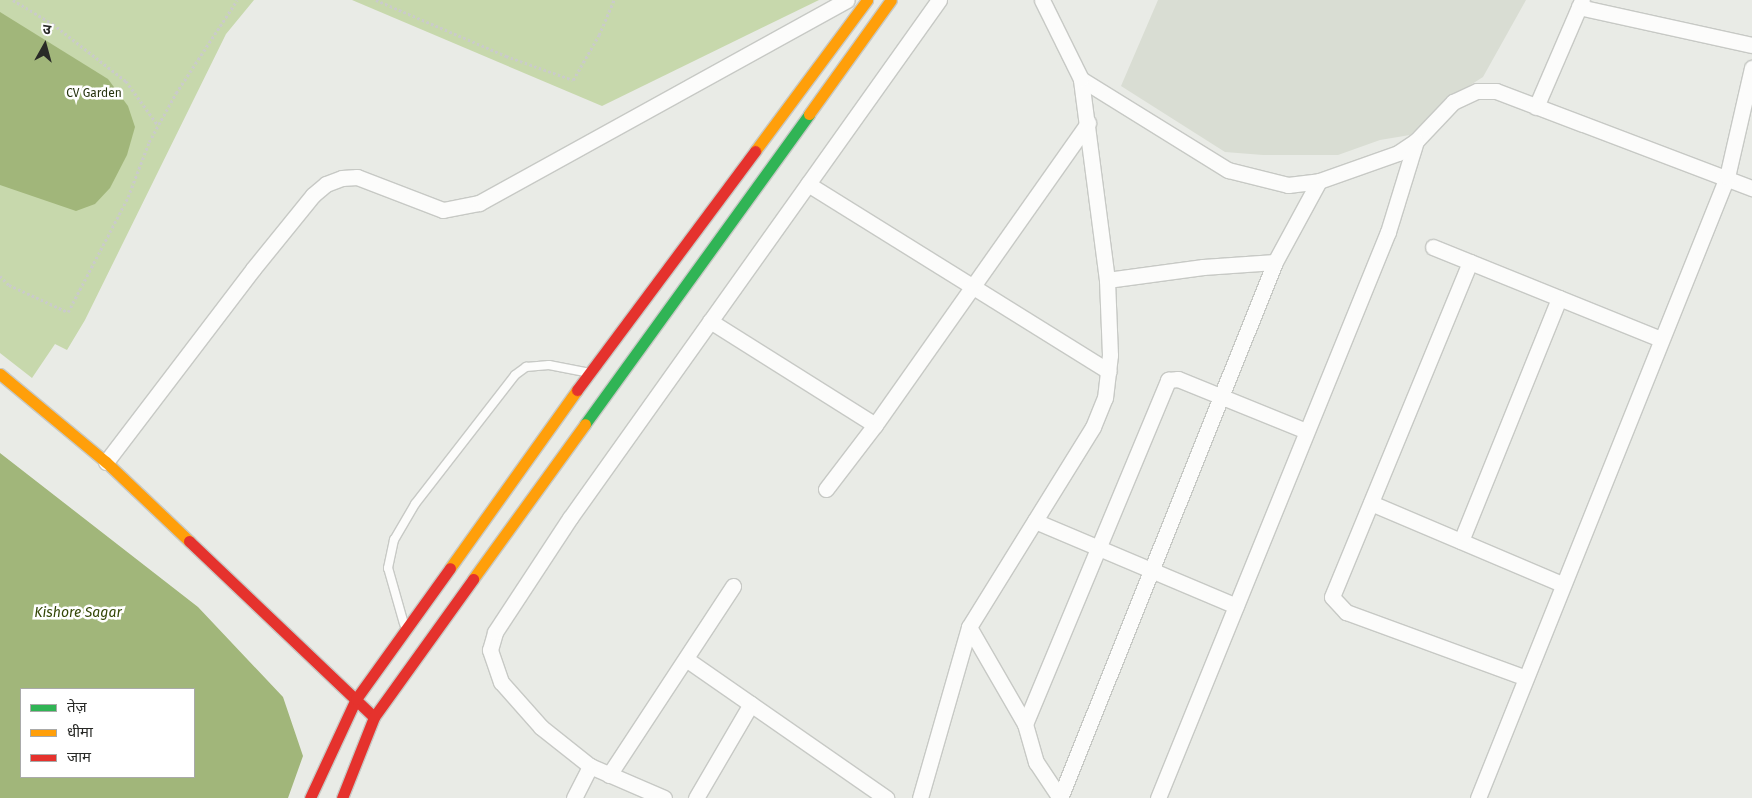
<!DOCTYPE html>
<meta charset="utf-8">
<style>
body{margin:0}
#map{position:relative;width:1752px;height:798px;overflow:hidden;background:#e9ebe6;font-family:"Fira Sans","Noto Sans Devanagari",sans-serif}
div>[style]{position:absolute}
[style*='--x']{left:calc(var(--x)*1px);top:calc(var(--y)*1px);width:calc(var(--w)*1px);rotate:calc(var(--a)*1deg)}
.built>*{inset:0;background:#d9ddd3}
.green>*{inset:0;background:#c7d8ac}
.water>*{inset:0;background:#a1b67a}
.path>*{height:2.5px;margin-top:-1.25px;transform-origin:0;background:repeating-linear-gradient(90deg,#cacbca 0 2.5px,transparent 0 5px)}
.roads{filter:drop-shadow(1px 0 #c7c9c5) drop-shadow(-1px 0 #c7c9c5) drop-shadow(0 1px #c7c9c5) drop-shadow(0 -1px #c7c9c5)}
.lane>*{height:8px;margin:-4px;padding:0 4px;transform-origin:4px;border-radius:4px;background:#fcfcfb}
.street>*{height:15px;margin:-7.5px;padding:0 7.5px;transform-origin:7.5px;border-radius:7.5px;background:#fcfcfb}
.fast>*{height:11px;margin:-5.5px;padding:0 5.5px;transform-origin:5.5px;border-radius:5.5px;background:#30b455}
.slow>*{height:11px;margin:-5.5px;padding:0 5.5px;transform-origin:5.5px;border-radius:5.5px;background:#ff9f0a}
.jam>*{height:11px;margin:-5.5px;padding:0 5.5px;transform-origin:5.5px;border-radius:5.5px;background:#e5322d}
span{translate:-50% -50%;white-space:nowrap;text-align:center;line-height:1.15;-webkit-text-stroke:5px #fff;paint-order:stroke}
.park-label{font-size:12px;color:#273410}
.water-label{font-size:14px;color:#344707;font-style:italic}
.legend{position:absolute;left:20px;top:688px;width:175px;height:90px;box-sizing:border-box;background:#fff;border:1px solid #a9aaa9;margin:0;padding:6px 9px;list-style:none;font-size:15px;color:#292a27}
.legend li{display:flex;align-items:center;gap:10px;height:25px}
.legend b{width:25px;border:1px solid #a9aaa9}
.north{position:absolute;left:20px;top:20px;width:50px;height:50px;-webkit-text-stroke:4px #fff;paint-order:stroke;rotate:7deg;font-size:14px;font-weight:700;line-height:20px;text-align:center;color:#292a27}
.north::after{content:'';display:block;margin:auto;width:18px;height:22px;background:#292a27;clip-path:polygon(50% 0,100% 100%,50% 72%,0 100%)}
</style>
<div id="map">
<div class="built">
<i style="clip-path:polygon(1158px 0,1526px 0,1483px 77px,1461px 91px,1410px 135px,1380px 140px,1338px 155px,1263px 155px,1225px 152px,1121px 86px)"></i>
</div>
<div class="green">
<i style="clip-path:polygon(0 0,254px 0,226px 34px,85px 320px,67px 350px,55px 344px,32px 378px,0 353px)"></i>
<i style="clip-path:polygon(352px 0,819px 0,602px 106px)"></i>
</div>
<div class="water">
<i style="clip-path:polygon(0 12px,108px 79px,128px 106px,135px 127px,127px 155px,110px 188px,95px 204px,76px 211px,0 185px)"></i>
<i style="clip-path:polygon(evenodd,0 453px,198px 607px,283px 697px,303px 756px,288px 798px,0 798px,0 453px,194px 689px,194px 777px,21px 777px,21px 689px,194px 689px)"></i>
</div>
<div class="path">
<i style="--x:13;--y:0;--w:47;--a:31"></i>
<i style="--x:53;--y:24;--w:93;--a:38"></i>
<i style="--x:126;--y:81;--w:54;--a:54"></i>
<i style="--x:376;--y:0;--w:142;--a:23.3"></i>
<i style="--x:506;--y:56;--w:71;--a:19.7"></i>
<i style="--x:573;--y:80;--w:52;--a:-60"></i>
<i style="--x:599;--y:35;--w:38;--a:-67"></i>
<i style="--x:0;--y:276;--w:13;--a:45"></i>
<i style="--x:9;--y:285;--w:65;--a:24.6"></i>
<i style="--x:68;--y:312;--w:130;--a:-62.4"></i>
<i style="--x:128;--y:197;--w:59;--a:-69.1"></i>
<i style="--x:149;--y:142;--w:56;--a:-61.1"></i>
<i style="--x:176;--y:93;--w:111;--a:-56.7"></i>
</div>
<div class="roads">
<div class="lane">
<i style="--x:404;--y:624;--w:58;--a:-105.9"></i>
<i style="--x:388;--y:568;--w:29;--a:-78"></i>
<i style="--x:394;--y:540;--w:42;--a:-59.7"></i>
<i style="--x:415;--y:504;--w:163;--a:-52.2"></i>
<i style="--x:515;--y:375;--w:14;--a:-36"></i>
<i style="--x:526;--y:367;--w:23;--a:-5"></i>
<i style="--x:549;--y:365;--w:38;--a:11"></i>
</div>
<div class="street">
<i style="--x:1579;--y:7;--w:177;--a:12.4"></i>
<i style="--x:1081;--y:79;--w:173;--a:31.8"></i>
<i style="--x:1228;--y:170;--w:62;--a:14"></i>
<i style="--x:1288;--y:185;--w:31;--a:-7"></i>
<i style="--x:1319;--y:181;--w:84;--a:-19.5"></i>
<i style="--x:1398;--y:153;--w:22;--a:-34"></i>
<i style="--x:1416;--y:141;--w:54;--a:-46.5"></i>
<i style="--x:1453;--y:102;--w:26;--a:-25"></i>
<i style="--x:1477;--y:91;--w:19;--a:0"></i>
<i style="--x:1496;--y:91;--w:274;--a:20.8"></i>
<i style="--x:1536;--y:107;--w:116;--a:-66.7"></i>
<i style="--x:808;--y:184;--w:354;--a:31.9"></i>
<i style="--x:1433;--y:247;--w:246;--a:22"></i>
<i style="--x:1470;--y:262;--w:362;--a:112.4"></i>
<i style="--x:1332;--y:597;--w:21;--a:47"></i>
<i style="--x:1346;--y:612;--w:189;--a:20.1"></i>
<i style="--x:1107;--y:280;--w:97;--a:-7.7"></i>
<i style="--x:1203;--y:267;--w:72;--a:-4"></i>
<i style="--x:710;--y:321;--w:195;--a:32.2"></i>
<i style="--x:106;--y:462;--w:243;--a:-52.7"></i>
<i style="--x:253;--y:269;--w:95;--a:-51"></i>
<i style="--x:313;--y:195;--w:17;--a:-40"></i>
<i style="--x:326;--y:184;--w:17;--a:-21"></i>
<i style="--x:342;--y:178;--w:15;--a:-4"></i>
<i style="--x:357;--y:177;--w:92;--a:21"></i>
<i style="--x:443;--y:210;--w:37;--a:-11"></i>
<i style="--x:479;--y:203;--w:420;--a:-28.9"></i>
<i style="--x:826;--y:489;--w:81;--a:-52.6"></i>
<i style="--x:875;--y:425;--w:370;--a:-54.8"></i>
<i style="--x:1371;--y:503;--w:207;--a:23"></i>
<i style="--x:1035;--y:521;--w:218;--a:22.9"></i>
<i style="--x:1461;--y:541;--w:262;--a:-68"></i>
<i style="--x:969;--y:627;--w:112;--a:60"></i>
<i style="--x:1025;--y:724;--w:40;--a:74"></i>
<i style="--x:1036;--y:762;--w:43;--a:56.3"></i>
<i style="--x:686;--y:659;--w:244;--a:34.8"></i>
<i style="--x:1025;--y:724;--w:373;--a:-67.4"></i>
<i style="--x:1168;--y:380;--w:10;--a:-6"></i>
<i style="--x:1178;--y:379;--w:138;--a:22.1"></i>
<i style="--x:609;--y:775;--w:226;--a:-56.7"></i>
<i style="--x:574;--y:798;--w:36;--a:-63"></i>
<i style="--x:664;--y:798;--w:81;--a:-156.6"></i>
<i style="--x:590;--y:766;--w:63;--a:-141.5"></i>
<i style="--x:541;--y:727;--w:60;--a:-131.6"></i>
<i style="--x:501;--y:682;--w:34;--a:-109"></i>
<i style="--x:490;--y:650;--w:19;--a:-74"></i>
<i style="--x:495;--y:632;--w:136;--a:-56.7"></i>
<i style="--x:570;--y:518;--w:636;--a:-54.54"></i>
<i style="--x:696;--y:798;--w:109;--a:-59.7"></i>
<i style="--x:920;--y:798;--w:178;--a:-74"></i>
<i style="--x:969;--y:627;--w:235;--a:-58.2"></i>
<i style="--x:1093;--y:427;--w:31;--a:-68"></i>
<i style="--x:1105;--y:398;--w:43;--a:-83.4"></i>
<i style="--x:1110;--y:355;--w:75;--a:-92.3"></i>
<i style="--x:1107;--y:280;--w:203;--a:-97.4"></i>
<i style="--x:1081;--y:79;--w:88;--a:-116.3"></i>
<i style="--x:1060;--y:798;--w:578;--a:-68.14"></i>
<i style="--x:1275;--y:262;--w:92;--a:-61.5"></i>
<i style="--x:1158;--y:798;--w:611;--a:-67.89"></i>
<i style="--x:1388;--y:232;--w:95;--a:-72.9"></i>
<i style="--x:1478;--y:798;--w:669;--a:-68.15"></i>
<i style="--x:1727;--y:177;--w:112;--a:-77.1"></i>
</div>
<div class="fast">
<i style="--x:585;--y:424;--w:382;--a:-54.1"></i>
</div>
<div class="slow">
<i style="--x:809;--y:114;--w:140;--a:-54.3"></i>
<i style="--x:755;--y:151;--w:188;--a:-53.4"></i>
<i style="--x:0;--y:374;--w:138;--a:39.7"></i>
<i style="--x:106;--y:462;--w:115;--a:43.6"></i>
<i style="--x:450;--y:568;--w:219;--a:-54.5"></i>
<i style="--x:473;--y:579;--w:191;--a:-54.1"></i>
</div>
<div class="jam">
<i style="--x:577;--y:390;--w:298;--a:-53.3"></i>
<i style="--x:189;--y:541;--w:255;--a:43.6"></i>
<i style="--x:310;--y:798;--w:109;--a:-65.1"></i>
<i style="--x:356;--y:699;--w:161;--a:-54.3"></i>
<i style="--x:342;--y:798;--w:87;--a:-68.4"></i>
<i style="--x:374;--y:717;--w:170;--a:-54.3"></i>
</div>
</div>
<div class="park-label">
<span style="left:94px;top:94px">CV Garden</span>
</div>
<div class="water-label">
<span style="left:78px;top:613px">Kishore Sagar</span>
</div>
<ul class="legend">
<li><b style="height:6px;background:#30b455"></b>तेज़</li>
<li><b style="height:6px;background:#ff9f0a"></b>धीमा</li>
<li><b style="height:6px;background:#e5322d"></b>जाम</li>
</ul>
<div class="north">उ</div>
</div>
